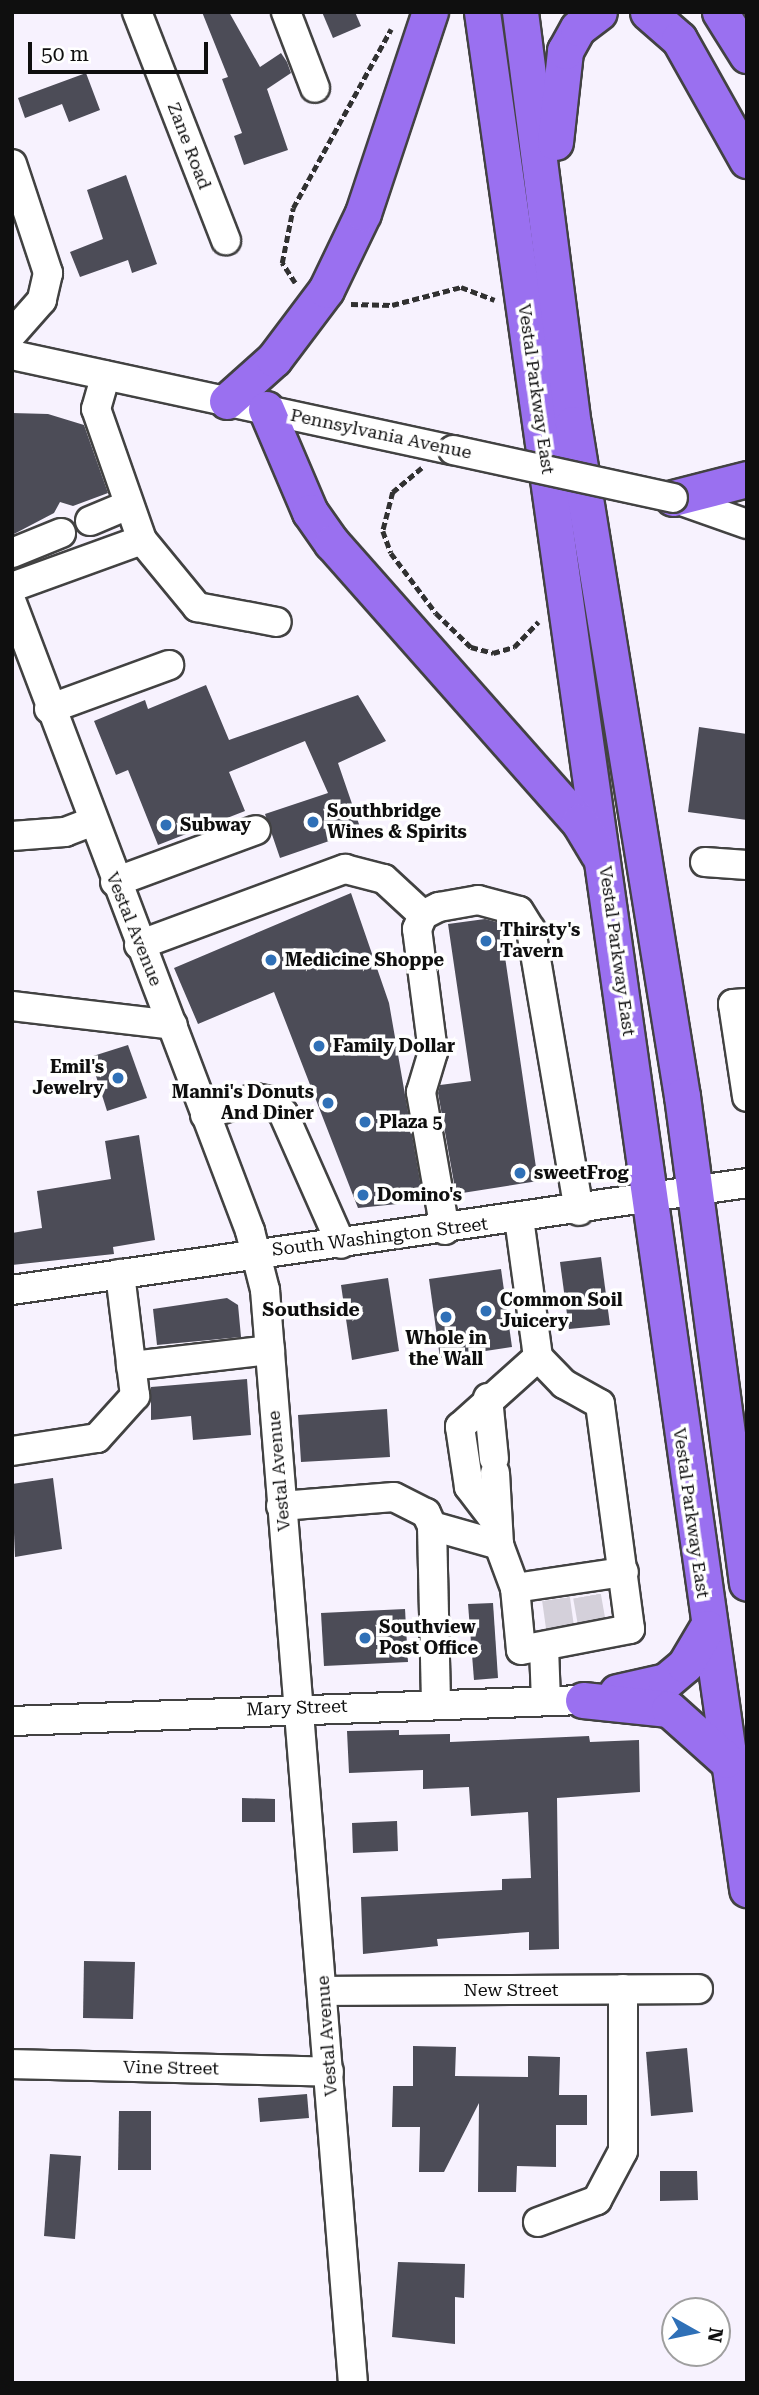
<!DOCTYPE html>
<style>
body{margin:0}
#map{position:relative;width:759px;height:2395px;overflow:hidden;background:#f7f2fe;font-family:"Roboto Serif",serif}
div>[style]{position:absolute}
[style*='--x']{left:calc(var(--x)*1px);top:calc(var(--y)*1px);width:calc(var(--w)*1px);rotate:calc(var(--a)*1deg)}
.building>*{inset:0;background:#4c4c57}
.minor-tunnel>*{height:28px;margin-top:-14px;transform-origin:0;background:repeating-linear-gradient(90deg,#d4d0da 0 28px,transparent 0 42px)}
.path>*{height:4.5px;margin-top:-2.25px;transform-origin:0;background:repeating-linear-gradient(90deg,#313131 0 7px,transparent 0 10.5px)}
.roads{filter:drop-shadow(2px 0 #424242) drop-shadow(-2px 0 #424242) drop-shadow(0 2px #424242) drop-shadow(0 -2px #424242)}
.minor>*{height:28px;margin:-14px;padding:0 14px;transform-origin:14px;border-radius:14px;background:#fff}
.major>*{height:35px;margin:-17.5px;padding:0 17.5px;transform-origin:17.5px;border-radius:17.5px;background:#9a70f0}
.bridges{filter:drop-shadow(2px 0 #424242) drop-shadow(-2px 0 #424242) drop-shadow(0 2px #424242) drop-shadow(0 -2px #424242)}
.minor-bridge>*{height:28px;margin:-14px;padding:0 14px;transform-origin:14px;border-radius:14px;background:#fff}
.dots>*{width:19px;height:19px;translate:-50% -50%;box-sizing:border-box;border:4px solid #fff;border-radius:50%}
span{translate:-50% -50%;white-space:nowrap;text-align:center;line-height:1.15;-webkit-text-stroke:7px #fff;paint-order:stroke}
.street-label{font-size:18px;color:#0f0f0f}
.poi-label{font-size:18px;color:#0f0f0f;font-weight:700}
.left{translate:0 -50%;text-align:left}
.right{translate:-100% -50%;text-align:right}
.neighbourhood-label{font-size:19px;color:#0f0f0f;font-weight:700}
.frame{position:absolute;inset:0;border:14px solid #0f0f0f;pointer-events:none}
.north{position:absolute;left:661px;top:2297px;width:70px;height:70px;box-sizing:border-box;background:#fff;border:2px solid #9f9f9f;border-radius:50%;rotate:99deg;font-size:19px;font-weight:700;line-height:28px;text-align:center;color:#0f0f0f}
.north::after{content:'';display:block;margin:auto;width:24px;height:32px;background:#2f70b7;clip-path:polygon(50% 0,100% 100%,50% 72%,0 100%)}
.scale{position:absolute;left:28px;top:42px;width:180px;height:32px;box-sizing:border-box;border:4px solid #0f0f0f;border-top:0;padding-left:9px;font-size:21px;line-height:24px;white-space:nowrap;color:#0f0f0f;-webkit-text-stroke:5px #fff;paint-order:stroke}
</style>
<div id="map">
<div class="building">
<i style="clip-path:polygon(202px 12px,229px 12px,260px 67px,281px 53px,287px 62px,291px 73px,267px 89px,288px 150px,244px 165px,234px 136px,242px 133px,222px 79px,228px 77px)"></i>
<i style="clip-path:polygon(322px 12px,355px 12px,361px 26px,333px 38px)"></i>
<i style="clip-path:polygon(86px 73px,100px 110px,69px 122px,62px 104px,25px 118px,18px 98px)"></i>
<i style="clip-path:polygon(126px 175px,157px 264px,132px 273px,128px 260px,80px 277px,70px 252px,103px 239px,87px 190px)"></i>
<i style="clip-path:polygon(12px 413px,48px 414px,84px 425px,108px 493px,73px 506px,60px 502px,54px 513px,12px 535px)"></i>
<i style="clip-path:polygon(206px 685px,229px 740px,358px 695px,386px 741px,338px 763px,361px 830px,280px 858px,265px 814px,328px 793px,305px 741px,229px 772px,245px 811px,158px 845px,128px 770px,116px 775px,94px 721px,145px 700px,148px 709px)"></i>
<i style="clip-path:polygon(699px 727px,747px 734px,747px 820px,688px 812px)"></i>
<i style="clip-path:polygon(351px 893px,389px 1003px,423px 1198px,417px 1202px,358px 1208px,274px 992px,198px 1024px,174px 968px)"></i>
<i style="clip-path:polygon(485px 919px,500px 923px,538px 1181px,456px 1194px,438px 1093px,440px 1085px,471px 1081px,448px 924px)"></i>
<i style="clip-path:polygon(128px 1045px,147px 1098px,107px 1111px,90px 1057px)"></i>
<i style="clip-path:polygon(139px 1135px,155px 1240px,113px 1247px,114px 1254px,12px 1265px,12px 1233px,42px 1228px,37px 1191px,111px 1179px,105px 1141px)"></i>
<i style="clip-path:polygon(601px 1257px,610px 1325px,569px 1329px,560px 1262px)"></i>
<i style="clip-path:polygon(501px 1269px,512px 1347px,440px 1358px,429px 1279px)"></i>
<i style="clip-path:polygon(388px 1278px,399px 1351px,352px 1360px,341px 1285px)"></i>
<i style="clip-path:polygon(227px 1298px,238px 1305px,241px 1337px,157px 1345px,153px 1309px)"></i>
<i style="clip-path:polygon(247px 1379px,251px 1435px,193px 1440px,191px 1416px,151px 1420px,151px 1387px)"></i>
<i style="clip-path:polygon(387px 1409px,390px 1457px,301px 1462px,298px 1415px)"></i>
<i style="clip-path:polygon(53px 1478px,62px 1549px,15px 1557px,12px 1484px)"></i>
<i style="clip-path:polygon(493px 1603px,498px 1678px,474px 1680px,468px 1604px)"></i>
<i style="clip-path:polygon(405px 1609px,408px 1662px,324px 1666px,321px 1613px)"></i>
<i style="clip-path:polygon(399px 1730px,399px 1735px,450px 1734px,450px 1742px,589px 1736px,590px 1742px,639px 1740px,640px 1792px,557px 1798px,559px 1949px,529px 1950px,529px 1932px,437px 1939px,438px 1946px,363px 1954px,361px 1897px,502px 1890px,502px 1879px,531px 1878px,528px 1812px,471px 1816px,469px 1787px,423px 1789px,423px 1770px,349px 1773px,347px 1731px)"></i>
<i style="clip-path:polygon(242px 1798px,275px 1799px,275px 1822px,242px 1822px)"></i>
<i style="clip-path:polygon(397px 1821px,398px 1851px,353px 1853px,352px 1823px)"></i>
<i style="clip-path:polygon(84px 1961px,135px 1962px,133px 2019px,83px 2018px)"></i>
<i style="clip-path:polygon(413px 2046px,456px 2047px,455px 2076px,528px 2077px,528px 2056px,560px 2057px,559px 2095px,587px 2095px,587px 2125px,556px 2125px,556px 2167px,517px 2166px,516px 2192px,478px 2192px,479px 2103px,444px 2172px,419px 2172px,420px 2127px,392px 2127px,393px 2086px,413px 2086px)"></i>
<i style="clip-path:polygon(687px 2048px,693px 2112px,651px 2116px,646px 2052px)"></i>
<i style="clip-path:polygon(307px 2094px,309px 2118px,260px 2122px,258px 2098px)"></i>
<i style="clip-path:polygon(119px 2111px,151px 2111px,151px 2170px,118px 2170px)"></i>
<i style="clip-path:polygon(50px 2154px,81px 2156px,75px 2239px,44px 2236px)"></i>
<i style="clip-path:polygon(660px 2171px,697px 2171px,698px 2200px,660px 2201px)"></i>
<i style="clip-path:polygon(398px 2262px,465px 2264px,464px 2298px,455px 2297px,455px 2344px,392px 2337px)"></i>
</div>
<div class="minor-tunnel">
<i style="--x:587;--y:1596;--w:29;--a:80"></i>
<i style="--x:556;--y:1599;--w:30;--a:82"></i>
</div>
<div class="path">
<i style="--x:295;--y:283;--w:24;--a:-123"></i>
<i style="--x:282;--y:263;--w:56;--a:-78.7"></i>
<i style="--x:293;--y:208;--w:204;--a:-61.3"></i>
<i style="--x:351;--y:304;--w:41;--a:1.4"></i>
<i style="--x:392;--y:305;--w:71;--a:-14.6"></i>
<i style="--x:461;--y:287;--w:36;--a:21"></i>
<i style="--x:422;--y:468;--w:38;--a:140"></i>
<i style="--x:393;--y:492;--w:40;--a:104.4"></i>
<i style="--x:383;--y:531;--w:23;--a:70"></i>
<i style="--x:391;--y:553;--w:75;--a:53.1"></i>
<i style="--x:436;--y:613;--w:49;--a:44.2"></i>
<i style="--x:471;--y:647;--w:23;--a:15"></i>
<i style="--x:493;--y:653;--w:22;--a:-16"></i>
<i style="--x:514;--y:647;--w:35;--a:-46"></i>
</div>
<div class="roads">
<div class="minor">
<i style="--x:137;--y:12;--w:245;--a:68.7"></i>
<i style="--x:286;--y:12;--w:81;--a:69.1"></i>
<i style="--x:12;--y:164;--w:115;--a:71.7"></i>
<i style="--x:48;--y:273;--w:28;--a:103"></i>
<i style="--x:42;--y:300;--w:45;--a:131.4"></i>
<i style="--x:12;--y:355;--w:451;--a:12.2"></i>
<i style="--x:673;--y:498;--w:78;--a:19.4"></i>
<i style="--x:90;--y:521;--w:41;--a:-22.8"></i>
<i style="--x:142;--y:540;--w:87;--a:50.6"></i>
<i style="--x:197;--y:607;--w:81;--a:10.6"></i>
<i style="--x:12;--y:553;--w:53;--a:-22.2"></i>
<i style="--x:12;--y:587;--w:138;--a:-19.9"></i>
<i style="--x:142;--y:540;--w:139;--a:-109.3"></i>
<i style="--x:96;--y:409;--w:35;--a:-74"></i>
<i style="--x:12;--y:603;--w:672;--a:69.24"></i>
<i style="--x:250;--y:1231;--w:61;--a:75.7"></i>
<i style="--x:265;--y:1290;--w:1097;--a:85.4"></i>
<i style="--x:49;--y:709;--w:128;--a:-20.1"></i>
<i style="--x:12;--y:836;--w:53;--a:-4.3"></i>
<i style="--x:65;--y:832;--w:28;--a:-21"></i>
<i style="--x:705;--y:862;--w:42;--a:4.1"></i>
<i style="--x:115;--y:882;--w:150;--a:-20.2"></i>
<i style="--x:139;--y:945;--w:220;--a:-20.3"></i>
<i style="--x:345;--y:869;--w:40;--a:14.4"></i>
<i style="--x:384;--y:879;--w:53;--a:42.7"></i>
<i style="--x:747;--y:1003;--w:14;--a:176"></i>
<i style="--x:733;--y:1004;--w:94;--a:81.4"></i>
<i style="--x:12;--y:1006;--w:162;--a:6.7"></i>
<i style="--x:205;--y:1115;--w:53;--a:-18.8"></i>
<i style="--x:255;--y:1098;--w:16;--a:11"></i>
<i style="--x:271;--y:1101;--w:17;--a:45"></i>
<i style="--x:283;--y:1113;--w:143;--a:66.1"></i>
<i style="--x:445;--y:1230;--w:140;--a:-99.9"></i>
<i style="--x:421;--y:1092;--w:42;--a:-73.3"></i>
<i style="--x:433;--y:1052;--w:124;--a:-97.4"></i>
<i style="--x:417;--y:929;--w:15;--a:-67"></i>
<i style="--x:423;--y:915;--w:18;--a:-27"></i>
<i style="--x:439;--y:907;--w:40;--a:-10"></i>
<i style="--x:478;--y:900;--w:42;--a:15"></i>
<i style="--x:519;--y:911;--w:22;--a:58"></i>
<i style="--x:531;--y:930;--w:285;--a:80.3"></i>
<i style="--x:12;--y:1290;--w:743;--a:-8.28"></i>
<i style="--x:131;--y:1366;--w:140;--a:-6.6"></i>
<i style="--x:488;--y:1398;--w:61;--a:84.4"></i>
<i style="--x:12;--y:1451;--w:86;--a:-8.7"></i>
<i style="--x:97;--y:1438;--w:57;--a:-47.9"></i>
<i style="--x:135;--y:1396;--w:123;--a:-97"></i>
<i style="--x:495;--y:1473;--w:72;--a:86.8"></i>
<i style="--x:499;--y:1545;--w:46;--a:69.6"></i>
<i style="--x:515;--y:1588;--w:110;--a:-8.4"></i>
<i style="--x:281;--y:1506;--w:113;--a:-4.6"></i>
<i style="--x:394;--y:1497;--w:36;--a:27"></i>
<i style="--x:426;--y:1513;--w:14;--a:65"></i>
<i style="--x:432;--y:1526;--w:176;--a:88.7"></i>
<i style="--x:495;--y:1521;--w:43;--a:-127.4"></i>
<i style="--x:469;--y:1487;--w:61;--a:-98.5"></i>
<i style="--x:460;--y:1427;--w:105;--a:-41.9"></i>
<i style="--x:432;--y:1526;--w:70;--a:15.8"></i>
<i style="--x:515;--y:1588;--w:62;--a:84.5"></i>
<i style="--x:521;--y:1650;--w:111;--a:-10.9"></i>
<i style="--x:630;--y:1629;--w:227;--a:-97.6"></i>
<i style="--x:600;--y:1404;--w:41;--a:-150.9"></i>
<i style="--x:564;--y:1384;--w:37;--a:-134"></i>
<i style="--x:538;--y:1357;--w:139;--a:-97.8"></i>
<i style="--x:544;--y:1647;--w:54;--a:87.9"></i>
<i style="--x:12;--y:1721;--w:571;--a:-2.11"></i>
<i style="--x:324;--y:1991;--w:374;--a:-0.3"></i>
<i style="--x:12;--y:2064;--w:317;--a:1.4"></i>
<i style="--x:538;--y:2222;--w:63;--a:-20.4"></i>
<i style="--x:597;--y:2200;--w:55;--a:-62"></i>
<i style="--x:623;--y:2151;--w:162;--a:-90"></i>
</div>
<div class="major">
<i style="--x:482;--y:12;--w:1896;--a:81.96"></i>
<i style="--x:520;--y:12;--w:415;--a:82.7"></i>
<i style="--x:573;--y:424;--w:681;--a:80.79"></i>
<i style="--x:682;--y:1096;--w:491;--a:82.4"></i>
<i style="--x:648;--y:12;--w:41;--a:41.1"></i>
<i style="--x:679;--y:39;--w:139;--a:60.7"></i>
<i style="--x:720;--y:12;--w:51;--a:57.9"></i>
<i style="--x:555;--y:142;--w:92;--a:-83.7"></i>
<i style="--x:565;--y:51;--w:26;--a:-61"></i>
<i style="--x:578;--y:28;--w:26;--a:-37"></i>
<i style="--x:227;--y:401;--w:63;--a:-41.8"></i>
<i style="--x:274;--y:359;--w:86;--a:-53"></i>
<i style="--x:326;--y:290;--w:85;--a:-64.3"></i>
<i style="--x:363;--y:213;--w:212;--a:-71.6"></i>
<i style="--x:266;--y:409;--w:112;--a:66.9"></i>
<i style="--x:310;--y:512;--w:38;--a:55"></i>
<i style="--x:332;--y:543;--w:373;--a:48.5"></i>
<i style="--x:579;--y:822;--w:37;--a:59"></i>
<i style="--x:673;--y:498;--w:76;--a:-14.4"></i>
<i style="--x:617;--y:1692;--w:50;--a:-12.7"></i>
<i style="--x:666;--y:1681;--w:25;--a:-40"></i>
<i style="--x:685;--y:1665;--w:43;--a:-59.3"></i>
<i style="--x:583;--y:1700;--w:86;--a:6"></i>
<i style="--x:669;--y:1709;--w:76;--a:41.8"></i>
</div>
</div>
<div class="bridges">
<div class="minor-bridge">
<i style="--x:453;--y:450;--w:225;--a:12.3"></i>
</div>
</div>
<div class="dots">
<i style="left:313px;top:822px;background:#2f70b7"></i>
<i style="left:166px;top:825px;background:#2f70b7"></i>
<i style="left:486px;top:941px;background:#2f70b7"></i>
<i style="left:271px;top:960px;background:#2f70b7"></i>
<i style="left:319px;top:1046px;background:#2f70b7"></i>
<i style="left:118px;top:1078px;background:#2f70b7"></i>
<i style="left:328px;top:1103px;background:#2f70b7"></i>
<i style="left:365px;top:1122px;background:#2f70b7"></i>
<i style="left:520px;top:1173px;background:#2f70b7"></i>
<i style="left:363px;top:1195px;background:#2f70b7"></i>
<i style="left:486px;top:1311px;background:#2f70b7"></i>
<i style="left:446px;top:1317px;background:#2f70b7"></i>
<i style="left:365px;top:1638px;background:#2f70b7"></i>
</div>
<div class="street-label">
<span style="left:189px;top:146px;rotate:69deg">Zane Road</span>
<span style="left:536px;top:389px;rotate:82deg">Vestal Parkway East</span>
<span style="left:381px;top:434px;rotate:12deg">Pennsylvania Avenue</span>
<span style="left:134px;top:929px;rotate:68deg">Vestal Avenue</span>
<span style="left:617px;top:951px;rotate:82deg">Vestal Parkway East</span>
<span style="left:380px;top:1237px;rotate:-7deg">South Washington Street</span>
<span style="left:279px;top:1471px;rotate:-95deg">Vestal Avenue</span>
<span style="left:691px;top:1513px;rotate:82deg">Vestal Parkway East</span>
<span style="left:297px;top:1708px;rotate:-2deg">Mary Street</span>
<span style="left:511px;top:1990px">New Street</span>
<span style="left:327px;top:2036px;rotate:-94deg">Vestal Avenue</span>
<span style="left:171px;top:2068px;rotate:1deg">Vine Street</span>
</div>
<div class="poi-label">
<span class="left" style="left:327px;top:822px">Southbridge<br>Wines &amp; Spirits</span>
<span class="left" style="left:180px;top:825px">Subway</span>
<span class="left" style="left:500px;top:941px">Thirsty's<br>Tavern</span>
<span class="left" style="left:285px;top:960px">Medicine Shoppe</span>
<span class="left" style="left:333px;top:1046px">Family Dollar</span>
<span class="right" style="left:104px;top:1078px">Emil's<br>Jewelry</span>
<span class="right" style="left:314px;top:1103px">Manni's Donuts<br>And Diner</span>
<span class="left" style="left:379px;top:1122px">Plaza 5</span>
<span class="left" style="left:534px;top:1173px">sweetFrog</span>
<span class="left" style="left:377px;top:1195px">Domino's</span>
<span class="left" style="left:500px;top:1311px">Common Soil<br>Juicery</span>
<span style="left:446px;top:1349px">Whole in<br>the Wall</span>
<span class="left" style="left:379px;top:1638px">Southview<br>Post Office</span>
</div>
<div class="neighbourhood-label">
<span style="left:311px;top:1310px">Southside</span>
</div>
<div class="frame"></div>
<div class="north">N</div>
<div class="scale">50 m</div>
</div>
